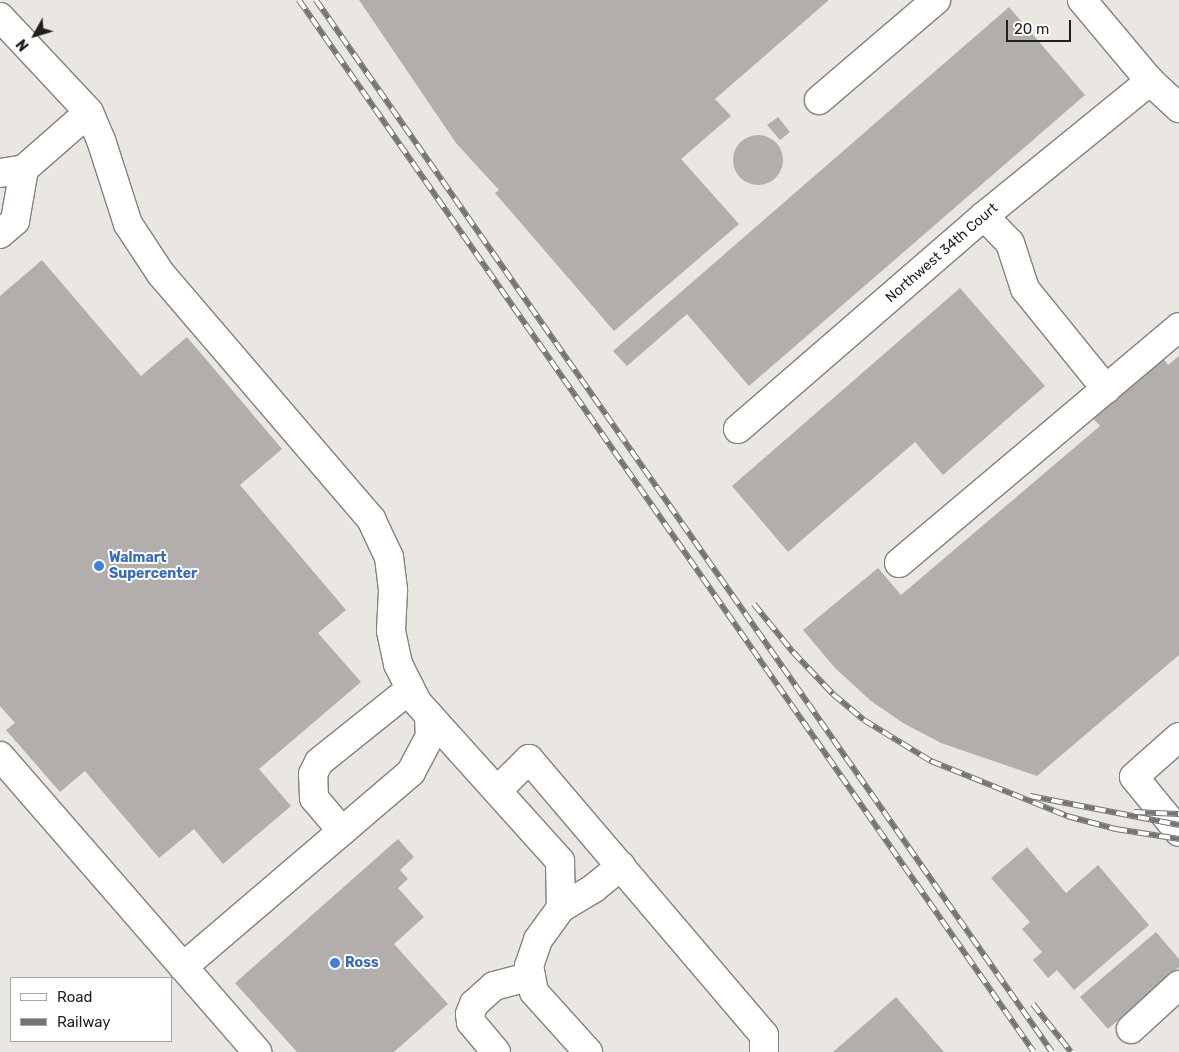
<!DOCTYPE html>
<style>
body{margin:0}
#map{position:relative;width:1179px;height:1052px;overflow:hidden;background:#eae7e3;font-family:Rubik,sans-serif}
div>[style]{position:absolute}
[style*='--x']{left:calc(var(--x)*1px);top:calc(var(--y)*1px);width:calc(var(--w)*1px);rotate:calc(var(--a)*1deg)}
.building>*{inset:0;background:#b2aeab}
.round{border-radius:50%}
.roads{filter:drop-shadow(1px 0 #84817e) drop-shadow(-1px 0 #84817e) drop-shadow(0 1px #84817e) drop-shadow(0 -1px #84817e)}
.minor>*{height:28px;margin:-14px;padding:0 14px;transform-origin:14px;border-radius:14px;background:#fff}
.rail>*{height:5.5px;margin-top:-2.75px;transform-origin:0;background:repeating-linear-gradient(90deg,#fff 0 11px,#767472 0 22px);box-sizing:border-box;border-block:1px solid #767472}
.dots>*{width:14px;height:14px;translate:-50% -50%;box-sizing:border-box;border:2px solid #fff;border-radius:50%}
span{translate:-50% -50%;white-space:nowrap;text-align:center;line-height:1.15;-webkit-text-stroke:4px #fff;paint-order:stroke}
.street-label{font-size:14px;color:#201f1e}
.shop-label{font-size:14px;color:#366cbe;font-weight:700}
.left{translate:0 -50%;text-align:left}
.legend{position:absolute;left:10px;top:977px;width:162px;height:65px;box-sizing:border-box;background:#fff;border:1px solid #a6a5a5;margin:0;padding:6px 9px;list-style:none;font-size:15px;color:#201f1e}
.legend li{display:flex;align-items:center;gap:10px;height:25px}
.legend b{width:25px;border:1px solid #a6a5a5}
.north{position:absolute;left:10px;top:10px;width:50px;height:50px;-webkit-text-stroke:4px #fff;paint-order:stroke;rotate:231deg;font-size:14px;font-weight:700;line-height:20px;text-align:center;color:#201f1e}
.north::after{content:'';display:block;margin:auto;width:18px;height:22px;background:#201f1e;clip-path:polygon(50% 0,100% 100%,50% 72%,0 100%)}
.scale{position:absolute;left:1006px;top:20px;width:65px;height:22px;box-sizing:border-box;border:2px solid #201f1e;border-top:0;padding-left:6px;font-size:15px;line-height:18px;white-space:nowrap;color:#201f1e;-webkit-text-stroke:4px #fff;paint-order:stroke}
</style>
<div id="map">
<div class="building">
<i style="clip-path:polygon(359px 0,829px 0,715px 99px,731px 116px,681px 159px,739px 224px,614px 331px,495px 193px,499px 190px,456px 143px)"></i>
<i style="clip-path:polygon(1009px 7px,1085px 95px,749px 386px,687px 314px,627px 366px,613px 351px)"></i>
<i style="clip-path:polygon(778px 117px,790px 132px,780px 140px,767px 125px)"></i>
<i class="round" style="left:733px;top:135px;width:50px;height:50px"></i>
<i style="clip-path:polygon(42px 260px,141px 376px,187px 337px,282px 449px,240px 485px,346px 610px,318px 633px,361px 682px,259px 769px,291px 806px,223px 864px,194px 829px,159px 858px,85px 771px,60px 792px,6px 730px,15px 723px,0 706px,0 296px)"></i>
<i style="clip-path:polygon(960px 288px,1045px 386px,943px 475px,915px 442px,788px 552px,732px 486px)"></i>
<i style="clip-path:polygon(1162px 356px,1168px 365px,1179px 356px,1179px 655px,1037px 776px,941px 743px,903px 723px,871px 701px,835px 668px,803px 630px,878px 568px,901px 595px,1100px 426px,1091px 416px)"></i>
<i style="clip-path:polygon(398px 839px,414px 857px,400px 870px,408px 879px,398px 888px,424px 917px,394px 944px,448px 1004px,394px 1052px,297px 1052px,235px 983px)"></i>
<i style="clip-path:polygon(1027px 847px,1066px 893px,1098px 865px,1149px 925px,1074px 990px,1057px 970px,1048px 978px,1033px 960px,1042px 952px,1022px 929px,1030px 922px,991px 878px)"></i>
<i style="clip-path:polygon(1156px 932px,1179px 959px,1179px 967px,1108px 1029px,1080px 997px)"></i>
<i style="clip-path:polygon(896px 997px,944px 1052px,833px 1052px)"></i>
</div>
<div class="roads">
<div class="minor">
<i style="--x:1082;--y:0;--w:106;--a:50"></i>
<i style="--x:1150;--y:81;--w:40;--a:43"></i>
<i style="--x:0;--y:17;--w:130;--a:46.9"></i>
<i style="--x:89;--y:112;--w:30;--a:67"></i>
<i style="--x:101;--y:140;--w:88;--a:72.2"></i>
<i style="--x:128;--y:224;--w:60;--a:56.6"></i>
<i style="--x:161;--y:274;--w:323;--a:49.4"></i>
<i style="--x:371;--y:519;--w:42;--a:64.7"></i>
<i style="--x:389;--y:557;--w:34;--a:83"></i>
<i style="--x:393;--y:591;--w:40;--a:92.9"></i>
<i style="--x:391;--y:631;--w:34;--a:78"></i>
<i style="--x:398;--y:664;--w:42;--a:63.4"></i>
<i style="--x:417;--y:702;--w:214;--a:48"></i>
<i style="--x:560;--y:861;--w:47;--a:88.8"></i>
<i style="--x:561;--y:908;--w:39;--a:126"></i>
<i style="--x:538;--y:940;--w:28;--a:109"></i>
<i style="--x:529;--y:966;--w:26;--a:79"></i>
<i style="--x:534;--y:992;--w:81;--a:48"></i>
<i style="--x:819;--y:100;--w:154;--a:-40.5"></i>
<i style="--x:0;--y:173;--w:24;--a:-9"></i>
<i style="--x:24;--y:169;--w:86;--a:-41.2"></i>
<i style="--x:984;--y:216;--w:37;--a:46"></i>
<i style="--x:1010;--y:243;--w:48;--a:71.9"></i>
<i style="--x:1025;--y:289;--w:129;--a:51"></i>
<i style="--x:0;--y:234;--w:20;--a:-41"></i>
<i style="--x:15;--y:221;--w:53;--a:-80.2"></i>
<i style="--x:738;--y:429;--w:325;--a:-40.9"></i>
<i style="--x:984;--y:216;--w:214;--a:-39.1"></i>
<i style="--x:899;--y:563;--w:366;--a:-40.1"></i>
<i style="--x:1179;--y:737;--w:60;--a:138.4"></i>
<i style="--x:1134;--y:777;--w:71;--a:50.7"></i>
<i style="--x:0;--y:756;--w:392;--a:49"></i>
<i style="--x:498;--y:790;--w:44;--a:-45"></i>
<i style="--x:529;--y:759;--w:362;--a:49.6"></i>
<i style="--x:764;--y:1035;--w:17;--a:90"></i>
<i style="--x:342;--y:831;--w:43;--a:-130.3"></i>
<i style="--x:314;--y:798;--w:24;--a:-92"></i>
<i style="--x:313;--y:774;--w:13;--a:-63"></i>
<i style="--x:319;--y:762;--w:117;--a:-38.7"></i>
<i style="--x:561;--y:908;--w:39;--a:-31"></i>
<i style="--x:594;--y:888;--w:35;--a:-39"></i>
<i style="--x:183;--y:967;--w:300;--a:-40.5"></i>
<i style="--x:411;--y:772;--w:40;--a:-62"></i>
<i style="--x:430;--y:737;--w:22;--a:-93"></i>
<i style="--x:1131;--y:1029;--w:65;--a:-42.5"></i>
<i style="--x:496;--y:1052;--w:39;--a:-130"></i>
<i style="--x:471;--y:1022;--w:8;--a:-97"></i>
<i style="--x:470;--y:1014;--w:11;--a:-68"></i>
<i style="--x:474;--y:1004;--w:27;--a:-42"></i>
<i style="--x:494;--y:986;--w:38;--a:-15"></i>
</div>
</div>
<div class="rail">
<i style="--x:299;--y:0;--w:1283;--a:55.06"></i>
<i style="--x:316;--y:0;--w:1284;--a:55.02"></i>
<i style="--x:754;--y:604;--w:62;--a:50.9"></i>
<i style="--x:793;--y:652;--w:58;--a:46.4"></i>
<i style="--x:833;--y:694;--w:40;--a:40"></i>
<i style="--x:864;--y:720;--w:79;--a:31.5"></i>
<i style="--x:931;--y:761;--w:147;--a:22"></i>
<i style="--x:1067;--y:816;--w:51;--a:14.9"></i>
<i style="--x:1116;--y:829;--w:64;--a:9"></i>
<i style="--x:1030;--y:796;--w:152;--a:11"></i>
<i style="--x:1134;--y:812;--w:45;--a:2.5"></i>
<i style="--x:1033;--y:1004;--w:61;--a:51.6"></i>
</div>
<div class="dots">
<i style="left:99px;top:566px;background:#3f7fe0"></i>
<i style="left:335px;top:963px;background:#3f7fe0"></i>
</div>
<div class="street-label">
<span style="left:942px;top:253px;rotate:-41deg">Northwest 34th Court</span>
</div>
<div class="shop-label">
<span class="left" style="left:109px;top:566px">Walmart<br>Supercenter</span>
<span class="left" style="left:345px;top:963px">Ross</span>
</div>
<ul class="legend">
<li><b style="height:6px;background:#fff"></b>Road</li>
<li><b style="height:6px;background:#767472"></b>Railway</li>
</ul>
<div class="north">N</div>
<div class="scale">20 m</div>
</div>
